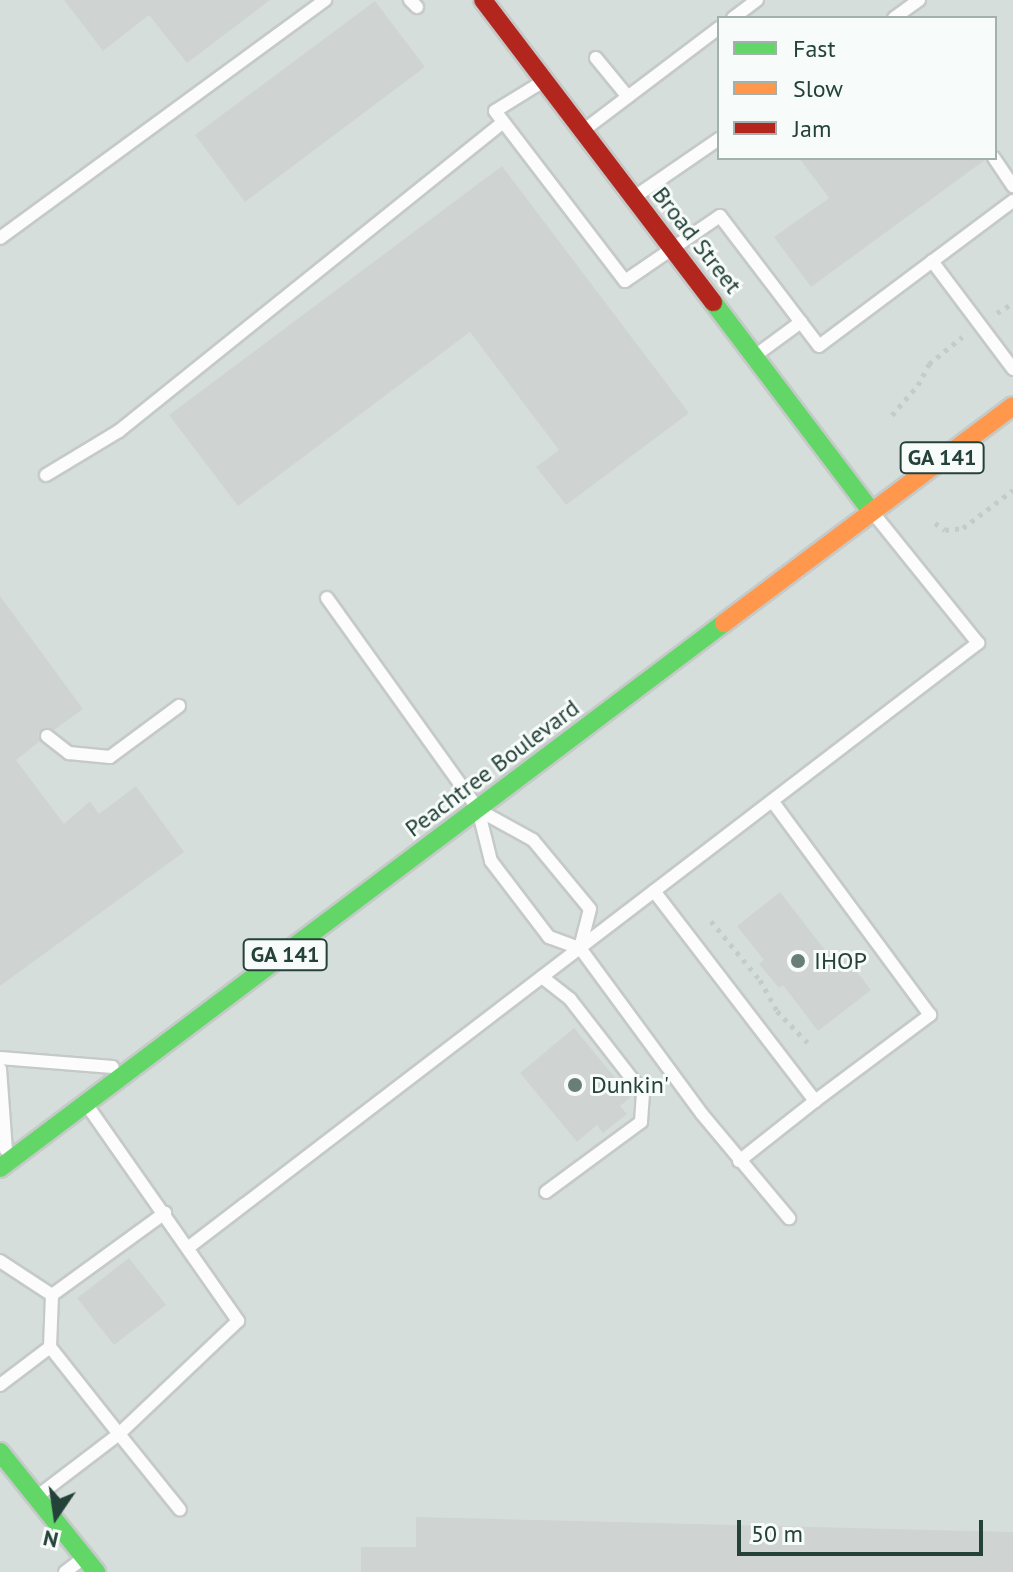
<!DOCTYPE html>
<style>
body{margin:0}
#map{position:relative;width:1013px;height:1572px;overflow:hidden;background:#e8edeb;font-family:"PT Sans",sans-serif}
div>[style]{position:absolute}
[style*='--x']{left:calc(var(--x)*1px);top:calc(var(--y)*1px);width:calc(var(--w)*1px);rotate:calc(var(--a)*1deg)}
.built>*{inset:0;background:#d6dedb}
.building>*{inset:0;background:#cfd4d2}
.path>*{height:5px;margin-top:-2.5px;transform-origin:0;background:repeating-linear-gradient(90deg,#c3ccca 0 4px,transparent 0 10px)}
.roads{filter:drop-shadow(2px 0 #c5cac8) drop-shadow(-2px 0 #c5cac8) drop-shadow(0 2px #c5cac8) drop-shadow(0 -2px #c5cac8)}
.lane>*{height:12px;margin:-6px;padding:0 6px;transform-origin:6px;border-radius:6px;background:#fcfcfc}
.fast>*{height:18px;margin:-9px;padding:0 9px;transform-origin:9px;border-radius:9px;background:#63d668}
.slow>*{height:18px;margin:-9px;padding:0 9px;transform-origin:9px;border-radius:9px;background:#ff974d}
.jam>*{height:18px;margin:-9px;padding:0 9px;transform-origin:9px;border-radius:9px;background:#b3261e}
.dots>*{width:22px;height:22px;translate:-50% -50%;box-sizing:border-box;border:4px solid #f7fbf9;border-radius:50%}
span{translate:-50% -50%;white-space:nowrap;text-align:center;line-height:1.15;-webkit-text-stroke:6px #f7fbf9;paint-order:stroke}
.shield-label span{padding:2px 6px;background:#f7fbf9;border:2px solid;border-radius:6px;-webkit-text-stroke-width:0}
.shield-label{font-size:22px;color:#24423a;font-weight:700}
.street-label{font-size:24px;color:#24423a}
.poi-label{font-size:24px;color:#24423a}
.left{translate:0 -50%;text-align:left}
.legend{position:absolute;left:717px;top:16px;width:280px;height:144px;box-sizing:border-box;background:#f7fbf9;border:2px solid #a3b1ad;margin:0;padding:10px 14px;list-style:none;font-size:24px;color:#24423a}
.legend li{display:flex;align-items:center;gap:16px;height:40px}
.legend b{width:40px;border:2px solid #a3b1ad}
.north{position:absolute;left:16px;top:1476px;width:80px;height:80px;-webkit-text-stroke:6px #f7fbf9;paint-order:stroke;rotate:193deg;font-size:22px;font-weight:700;line-height:32px;text-align:center;color:#24423a}
.north::after{content:'';display:block;margin:auto;width:28px;height:36px;background:#24423a;clip-path:polygon(50% 0,100% 100%,50% 72%,0 100%)}
.scale{position:absolute;left:737px;top:1520px;width:246px;height:36px;box-sizing:border-box;border:4px solid #24423a;border-top:0;padding-left:10px;font-size:24px;line-height:28px;white-space:nowrap;color:#24423a;-webkit-text-stroke:6px #f7fbf9;paint-order:stroke}
</style>
<div id="map">
<div class="built">
<i style="clip-path:polygon(evenodd,0 0,1013px 0,1013px 1572px,0 1572px,0 0,719px 18px,995px 18px,995px 158px,719px 158px,719px 18px)"></i>
</div>
<div class="building">
<i style="clip-path:polygon(64px 0,270px 0,187px 63px,149px 15px,103px 51px)"></i>
<i style="clip-path:polygon(375px 1px,425px 67px,245px 202px,195px 135px)"></i>
<i style="clip-path:polygon(799px 158px,985px 158px,985px 160px,811px 287px,774px 237px,829px 198px)"></i>
<i style="clip-path:polygon(502px 166px,689px 413px,566px 505px,536px 467px,559px 450px,470px 332px,238px 506px,169px 415px)"></i>
<i style="clip-path:polygon(0 596px,83px 709px,54px 730px,43px 728px,38px 734px,40px 741px,16px 760px,64px 824px,90px 801px,99px 814px,136px 786px,184px 852px,0 986px)"></i>
<i style="clip-path:polygon(780px 892px,835px 963px,844px 955px,871px 990px,818px 1031px,783px 985px,779px 988px,759px 964px,764px 960px,737px 926px)"></i>
<i style="clip-path:polygon(574px 1028px,631px 1097px,620px 1106px,627px 1114px,603px 1133px,597px 1125px,577px 1142px,520px 1073px)"></i>
<i style="clip-path:polygon(129px 1258px,166px 1305px,114px 1345px,77px 1298px)"></i>
<i style="clip-path:polygon(416px 1517px,1013px 1532px,1013px 1572px,361px 1572px,361px 1547px,416px 1547px)"></i>
</div>
<div class="path">
<i style="--x:997;--y:313;--w:19;--a:-32"></i>
<i style="--x:892;--y:415;--w:40;--a:-49"></i>
<i style="--x:918;--y:385;--w:24;--a:-62"></i>
<i style="--x:929;--y:364;--w:43;--a:-39.3"></i>
<i style="--x:935;--y:523;--w:12;--a:35"></i>
<i style="--x:945;--y:530;--w:18;--a:-6"></i>
<i style="--x:963;--y:528;--w:63;--a:-37.2"></i>
<i style="--x:711;--y:921;--w:77;--a:50.3"></i>
<i style="--x:760;--y:980;--w:35;--a:61"></i>
<i style="--x:777;--y:1011;--w:47;--a:45.9"></i>
</div>
<div class="roads">
<div class="lane">
<i style="--x:410;--y:0;--w:10;--a:45"></i>
<i style="--x:733;--y:18;--w:30;--a:-37"></i>
<i style="--x:894;--y:18;--w:31;--a:-36"></i>
<i style="--x:596;--y:58;--w:50;--a:50.6"></i>
<i style="--x:542;--y:82;--w:55;--a:148.3"></i>
<i style="--x:495;--y:111;--w:214;--a:52.6"></i>
<i style="--x:625;--y:281;--w:115;--a:-34.4"></i>
<i style="--x:720;--y:216;--w:163;--a:52.7"></i>
<i style="--x:819;--y:346;--w:242;--a:-36.8"></i>
<i style="--x:584;--y:130;--w:169;--a:-37.1"></i>
<i style="--x:994;--y:158;--w:34;--a:56"></i>
<i style="--x:636;--y:196;--w:101;--a:-34.5"></i>
<i style="--x:0;--y:238;--w:403;--a:-36.2"></i>
<i style="--x:932;--y:261;--w:135;--a:53.1"></i>
<i style="--x:756;--y:355;--w:56;--a:-36.3"></i>
<i style="--x:46;--y:475;--w:85;--a:-31.1"></i>
<i style="--x:119;--y:431;--w:493;--a:-38.8"></i>
<i style="--x:327;--y:598;--w:259;--a:54.4"></i>
<i style="--x:478;--y:809;--w:54;--a:76"></i>
<i style="--x:491;--y:861;--w:96;--a:52.7"></i>
<i style="--x:549;--y:937;--w:33;--a:20"></i>
<i style="--x:580;--y:948;--w:206;--a:53.7"></i>
<i style="--x:702;--y:1114;--w:136;--a:50.1"></i>
<i style="--x:47;--y:736;--w:28;--a:38"></i>
<i style="--x:69;--y:753;--w:41;--a:5.6"></i>
<i style="--x:110;--y:757;--w:86;--a:-36.5"></i>
<i style="--x:484;--y:813;--w:56;--a:28.9"></i>
<i style="--x:533;--y:840;--w:89;--a:50.4"></i>
<i style="--x:590;--y:909;--w:40;--a:104.4"></i>
<i style="--x:654;--y:891;--w:265;--a:52.5"></i>
<i style="--x:815;--y:1101;--w:144;--a:-36.8"></i>
<i style="--x:930;--y:1015;--w:266;--a:-126.4"></i>
<i style="--x:542;--y:977;--w:36;--a:38"></i>
<i style="--x:570;--y:999;--w:119;--a:52.2"></i>
<i style="--x:643;--y:1093;--w:29;--a:94"></i>
<i style="--x:641;--y:1122;--w:118;--a:143.6"></i>
<i style="--x:0;--y:1058;--w:113;--a:4.6"></i>
<i style="--x:0;--y:1069;--w:81;--a:85.8"></i>
<i style="--x:89;--y:1108;--w:260;--a:55"></i>
<i style="--x:238;--y:1321;--w:164;--a:136.5"></i>
<i style="--x:119;--y:1434;--w:97;--a:51.2"></i>
<i style="--x:739;--y:1161;--w:97;--a:-38.3"></i>
<i style="--x:189;--y:1247;--w:994;--a:-37.43"></i>
<i style="--x:978;--y:643;--w:159;--a:-128.9"></i>
<i style="--x:0;--y:1261;--w:62;--a:33.2"></i>
<i style="--x:52;--y:1295;--w:140;--a:-36"></i>
<i style="--x:0;--y:1385;--w:63;--a:-37.2"></i>
<i style="--x:50;--y:1347;--w:52;--a:-87.8"></i>
<i style="--x:39;--y:1495;--w:101;--a:-37.3"></i>
<i style="--x:119;--y:1434;--w:111;--a:-128.4"></i>
<i style="--x:65;--y:1572;--w:21;--a:-37"></i>
</div>
<div class="fast">
<i style="--x:713;--y:302;--w:262;--a:52.9"></i>
<i style="--x:0;--y:1168;--w:906;--a:-36.97"></i>
<i style="--x:0;--y:1452;--w:154;--a:51.3"></i>
</div>
<div class="slow">
<i style="--x:724;--y:623;--w:361;--a:-36.9"></i>
</div>
<div class="jam">
<i style="--x:483;--y:0;--w:380;--a:52.7"></i>
</div>
</div>
<div class="dots">
<i style="left:798px;top:961px;background:#697e78"></i>
<i style="left:575px;top:1085px;background:#697e78"></i>
</div>
<div class="shield-label">
<span style="left:942px;top:458px">GA 141</span>
<span style="left:285px;top:955px">GA 141</span>
</div>
<div class="street-label">
<span style="left:697px;top:240px;rotate:52deg">Broad Street</span>
<span style="left:492px;top:768px;rotate:-37deg">Peachtree Boulevard</span>
</div>
<div class="poi-label">
<span class="left" style="left:814px;top:961px">IHOP</span>
<span class="left" style="left:591px;top:1085px">Dunkin'</span>
</div>
<ul class="legend">
<li><b style="height:10px;background:#63d668"></b>Fast</li>
<li><b style="height:10px;background:#ff974d"></b>Slow</li>
<li><b style="height:10px;background:#b3261e"></b>Jam</li>
</ul>
<div class="north">N</div>
<div class="scale">50 m</div>
</div>
